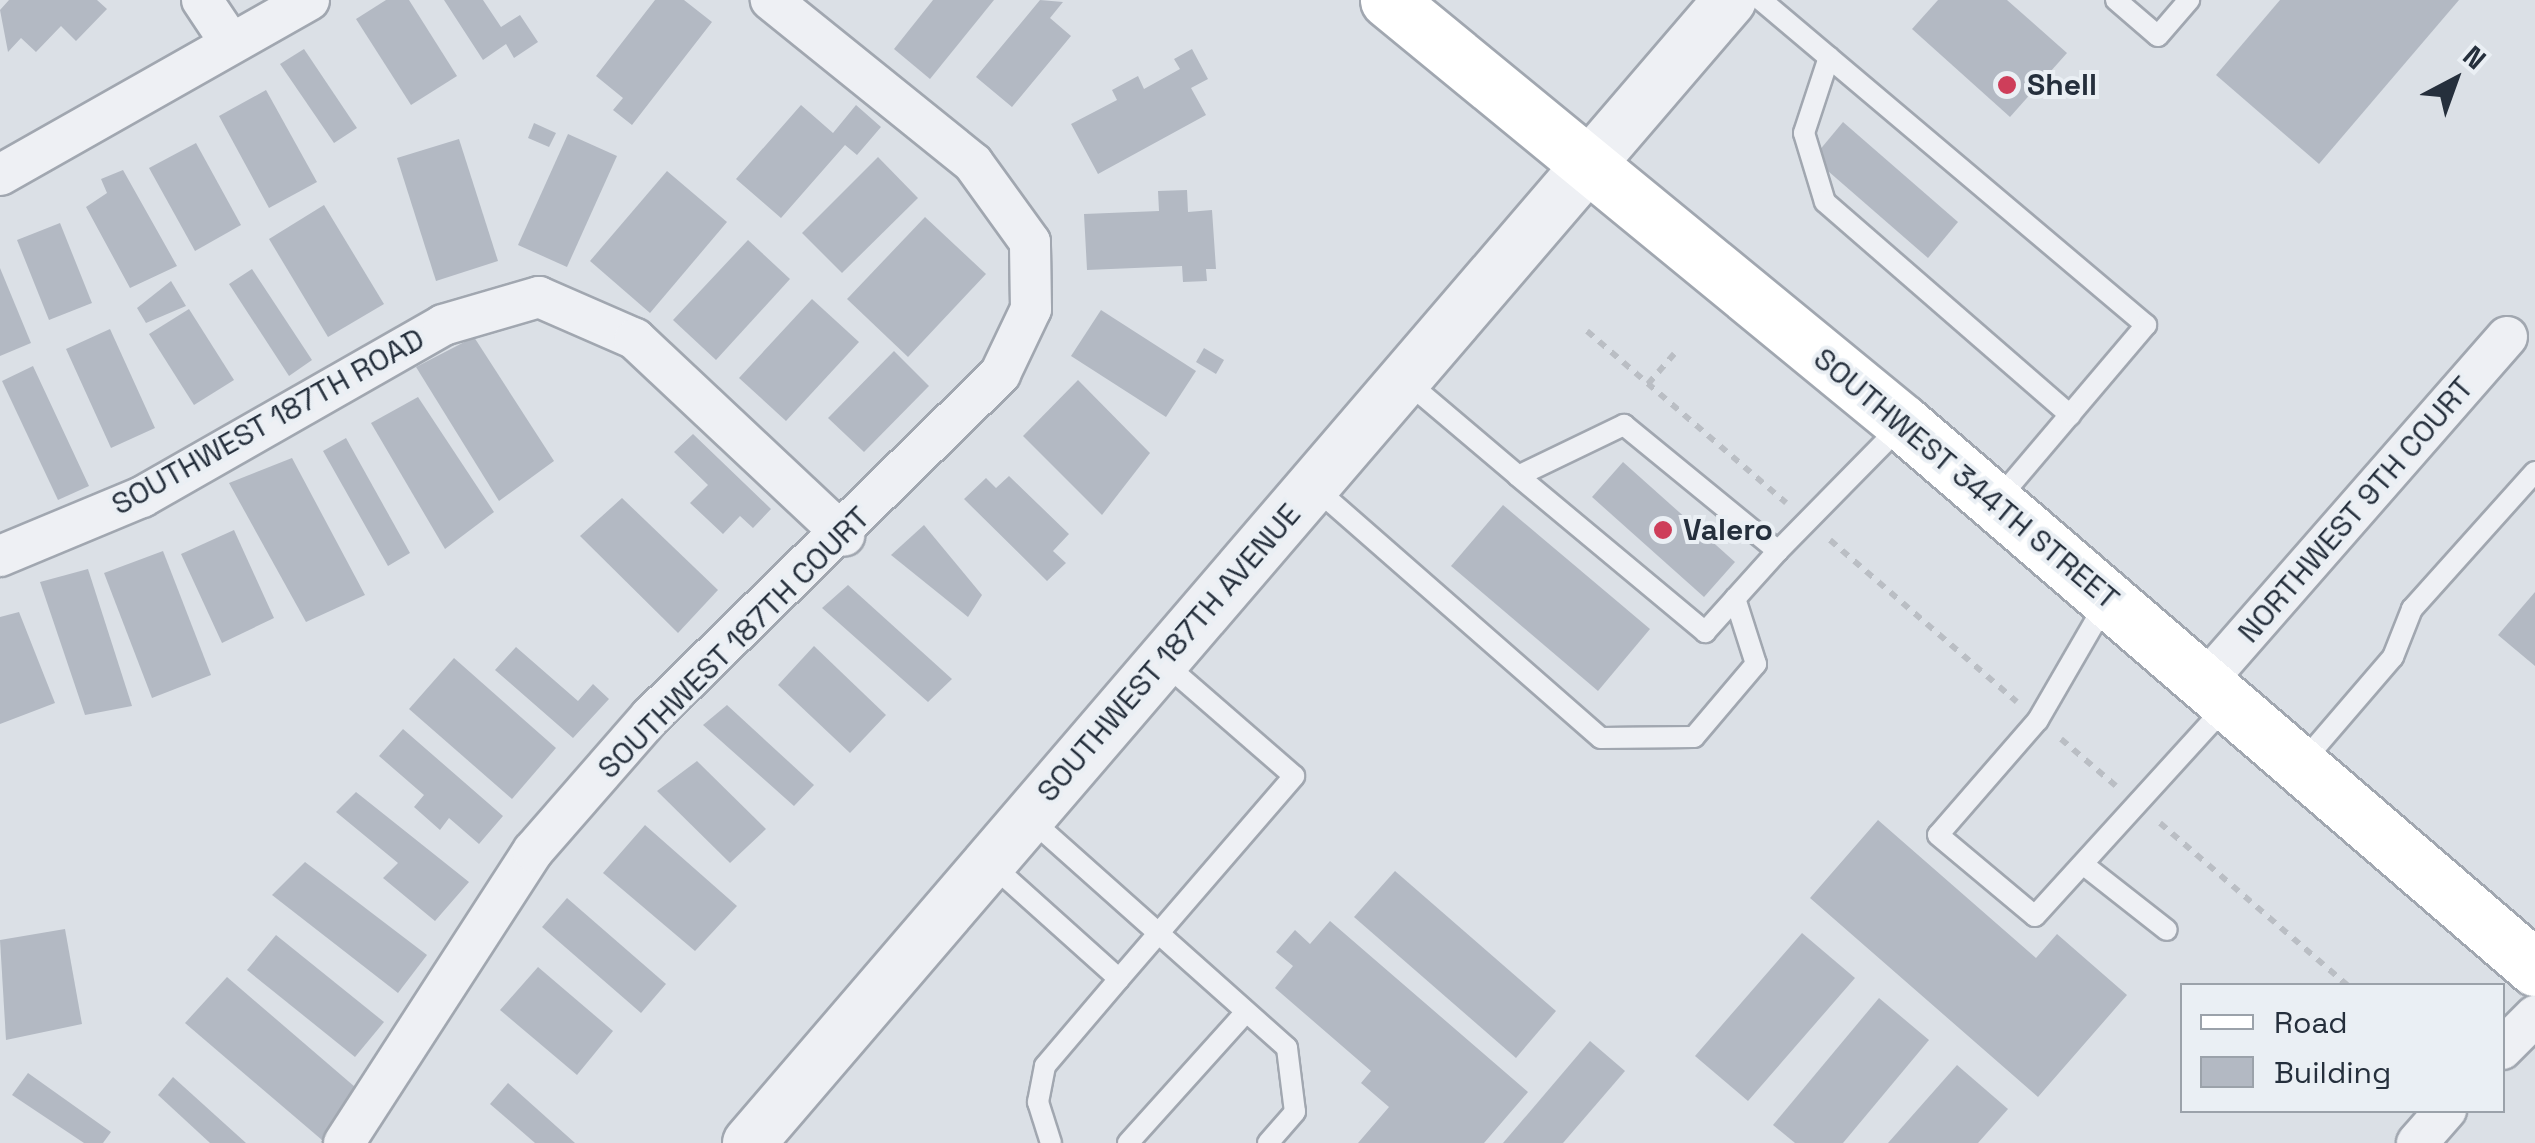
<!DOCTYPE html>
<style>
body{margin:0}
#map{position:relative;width:2535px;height:1143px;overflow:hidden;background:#dbe0e6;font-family:"Space Grotesk",sans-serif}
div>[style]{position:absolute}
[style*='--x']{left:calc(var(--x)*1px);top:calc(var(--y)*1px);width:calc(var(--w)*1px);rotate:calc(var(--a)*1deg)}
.building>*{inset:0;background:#b3b9c3}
.path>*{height:6px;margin-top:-3px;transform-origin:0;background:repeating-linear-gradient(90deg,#babec4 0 8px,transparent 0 16px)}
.roads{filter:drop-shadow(2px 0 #a1a7b0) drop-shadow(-2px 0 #a1a7b0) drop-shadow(0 2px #a1a7b0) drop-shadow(0 -2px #a1a7b0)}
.service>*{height:20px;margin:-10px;padding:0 10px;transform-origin:10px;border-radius:10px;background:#eef0f4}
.minor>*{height:40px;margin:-20px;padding:0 20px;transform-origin:20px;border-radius:20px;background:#eef0f4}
.tertiary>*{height:52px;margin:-26px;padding:0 26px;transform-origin:26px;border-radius:26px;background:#eef0f4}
.secondary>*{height:55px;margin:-27.5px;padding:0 27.5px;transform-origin:27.5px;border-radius:27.5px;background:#fff}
.dots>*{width:28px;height:28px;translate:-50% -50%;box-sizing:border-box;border:5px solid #eaeff4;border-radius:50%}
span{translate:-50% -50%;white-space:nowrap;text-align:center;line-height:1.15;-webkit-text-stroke:8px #eaeff4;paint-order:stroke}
.poi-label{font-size:30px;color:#252f3c;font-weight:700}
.left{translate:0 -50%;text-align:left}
.street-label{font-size:30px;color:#252f3c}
.legend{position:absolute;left:2180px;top:983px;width:325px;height:130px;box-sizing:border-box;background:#eaeff4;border:2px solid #9ba2aa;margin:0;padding:12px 18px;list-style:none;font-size:30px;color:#252f3c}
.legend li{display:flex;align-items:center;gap:20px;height:50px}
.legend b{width:50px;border:2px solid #9ba2aa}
.north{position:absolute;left:2405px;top:30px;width:100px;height:100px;-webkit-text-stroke:8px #eaeff4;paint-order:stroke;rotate:41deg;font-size:28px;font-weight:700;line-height:40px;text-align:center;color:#252f3c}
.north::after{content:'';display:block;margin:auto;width:35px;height:45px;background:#252f3c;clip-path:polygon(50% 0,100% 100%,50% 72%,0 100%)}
</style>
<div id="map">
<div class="building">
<i style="clip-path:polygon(9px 0,97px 0,107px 9px,76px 41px,61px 26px,36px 52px,21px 38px,8px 52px,0 10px)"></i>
<i style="clip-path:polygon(386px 0,409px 0,457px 76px,411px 105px,356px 19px)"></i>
<i style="clip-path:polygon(444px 0,483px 0,501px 27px,520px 15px,538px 42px,514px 58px,506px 44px,483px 60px)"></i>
<i style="clip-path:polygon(655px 0,684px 0,712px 22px,632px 125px,613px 110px,623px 98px,596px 76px)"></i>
<i style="clip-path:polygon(933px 0,994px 0,930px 79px,894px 49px)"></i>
<i style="clip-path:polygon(1040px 0,1063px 2px,1050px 18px,1071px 36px,1012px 107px,976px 77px)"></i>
<i style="clip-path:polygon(1938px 0,2007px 0,2067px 53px,2010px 117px,1912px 29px)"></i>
<i style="clip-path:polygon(2280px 0,2459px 0,2319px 164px,2216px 75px)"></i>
<i style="clip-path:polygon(304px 49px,357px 128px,334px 143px,280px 64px)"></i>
<i style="clip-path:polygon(1192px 49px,1208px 79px,1191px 88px,1206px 115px,1098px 174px,1071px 124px,1117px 100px,1112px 90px,1138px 76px,1144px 89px,1180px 69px,1174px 59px)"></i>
<i style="clip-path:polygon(266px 90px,317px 182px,269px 208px,219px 116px)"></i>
<i style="clip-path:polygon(801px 105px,833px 133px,856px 105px,881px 127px,857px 155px,845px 145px,781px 218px,736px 179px)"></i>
<i style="clip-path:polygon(1843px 122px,1958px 222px,1928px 258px,1813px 158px)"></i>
<i style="clip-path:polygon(534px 123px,556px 133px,549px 147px,528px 138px)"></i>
<i style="clip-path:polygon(568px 134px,617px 156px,567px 267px,518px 245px)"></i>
<i style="clip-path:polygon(459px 139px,498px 261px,436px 281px,397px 158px)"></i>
<i style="clip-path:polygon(196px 143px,241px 225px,195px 251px,149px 168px)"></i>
<i style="clip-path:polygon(878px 157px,918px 198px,842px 273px,802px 233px)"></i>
<i style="clip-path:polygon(123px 170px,177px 266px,130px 288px,86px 207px,107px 193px,101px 179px)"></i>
<i style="clip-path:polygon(667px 171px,727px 222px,650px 313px,590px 261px)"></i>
<i style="clip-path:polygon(1187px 190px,1188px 212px,1212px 210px,1216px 269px,1206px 269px,1207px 281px,1183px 282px,1182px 266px,1087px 270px,1084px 214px,1159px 211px,1158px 191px)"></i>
<i style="clip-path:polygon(324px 205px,384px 304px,328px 337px,269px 239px)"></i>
<i style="clip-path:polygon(925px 217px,986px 274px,908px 357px,847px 299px)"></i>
<i style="clip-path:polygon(60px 223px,92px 303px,49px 320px,17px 240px)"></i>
<i style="clip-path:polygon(748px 240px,790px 279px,716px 360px,673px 320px)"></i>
<i style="clip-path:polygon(0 268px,31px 343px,0 356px)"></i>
<i style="clip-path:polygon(252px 269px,312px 360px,289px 376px,229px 284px)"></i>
<i style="clip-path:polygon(171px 281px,186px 306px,146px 323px,137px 308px)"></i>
<i style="clip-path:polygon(812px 299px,859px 342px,786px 421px,739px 378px)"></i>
<i style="clip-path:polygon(189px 309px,234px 380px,194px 405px,149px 334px)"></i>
<i style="clip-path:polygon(1101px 310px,1196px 371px,1166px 417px,1071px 356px)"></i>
<i style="clip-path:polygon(110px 329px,155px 428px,111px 448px,66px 349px)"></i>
<i style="clip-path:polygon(474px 337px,554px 461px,499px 501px,416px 367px)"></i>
<i style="clip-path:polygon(1204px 348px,1224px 360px,1216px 374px,1196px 362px)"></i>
<i style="clip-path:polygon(894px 351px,929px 386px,864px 452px,828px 418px)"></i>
<i style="clip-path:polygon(33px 366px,89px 486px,58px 500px,2px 381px)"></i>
<i style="clip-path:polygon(1078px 380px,1150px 453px,1102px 515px,1023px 436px)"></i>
<i style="clip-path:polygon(418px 397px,494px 512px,445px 549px,371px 423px)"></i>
<i style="clip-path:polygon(693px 434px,771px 509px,753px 528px,740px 516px,723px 534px,690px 503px,708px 485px,674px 452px)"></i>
<i style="clip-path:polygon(346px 438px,410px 553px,388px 566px,323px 451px)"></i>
<i style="clip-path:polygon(292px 458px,365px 595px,306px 622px,229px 483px)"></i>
<i style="clip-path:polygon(1623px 462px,1735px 562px,1704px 597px,1592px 497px)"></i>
<i style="clip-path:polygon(1009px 476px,1069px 534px,1053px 551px,1066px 563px,1047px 581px,964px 499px,986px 478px,996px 488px)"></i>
<i style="clip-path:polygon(622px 498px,718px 590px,678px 633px,580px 536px)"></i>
<i style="clip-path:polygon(1503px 505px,1650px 629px,1598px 691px,1451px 566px)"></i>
<i style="clip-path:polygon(924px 525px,982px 595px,968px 617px,891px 555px)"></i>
<i style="clip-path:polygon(234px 530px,274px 618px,222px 643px,181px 554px)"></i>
<i style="clip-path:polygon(163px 551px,211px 675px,152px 698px,104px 573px)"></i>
<i style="clip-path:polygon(88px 569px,132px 706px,85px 715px,40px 582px)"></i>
<i style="clip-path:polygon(848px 585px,952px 679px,928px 702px,822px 608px)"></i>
<i style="clip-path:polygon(2535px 592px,2535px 666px,2498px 635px)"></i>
<i style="clip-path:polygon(19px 612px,55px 703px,0 724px,0 617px)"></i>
<i style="clip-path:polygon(814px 646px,886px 715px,850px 753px,778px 685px)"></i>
<i style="clip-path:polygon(516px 647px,578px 701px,593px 684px,609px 699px,573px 738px,495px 670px)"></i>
<i style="clip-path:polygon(454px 658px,556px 748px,512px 799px,409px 709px)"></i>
<i style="clip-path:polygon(727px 705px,814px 785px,794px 806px,703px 725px)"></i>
<i style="clip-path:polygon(403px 729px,503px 816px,479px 844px,449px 818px,440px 830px,414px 807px,424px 795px,379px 756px)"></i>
<i style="clip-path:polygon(697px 761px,766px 829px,730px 863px,657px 791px)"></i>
<i style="clip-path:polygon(356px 792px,469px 882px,435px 921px,383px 878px,398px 863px,336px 812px)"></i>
<i style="clip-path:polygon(1878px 820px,2036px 958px,2057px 934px,2127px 995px,2038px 1097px,1810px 898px)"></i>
<i style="clip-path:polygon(645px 825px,737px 906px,695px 951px,603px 873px)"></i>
<i style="clip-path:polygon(305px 862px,427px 955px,398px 993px,272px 895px)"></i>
<i style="clip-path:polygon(1395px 871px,1556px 1011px,1516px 1058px,1354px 917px)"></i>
<i style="clip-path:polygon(567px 898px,666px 984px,641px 1013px,542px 927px)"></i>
<i style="clip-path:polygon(1330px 921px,1528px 1092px,1484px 1143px,1358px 1143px,1389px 1107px,1361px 1083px,1371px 1071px,1275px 988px,1293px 966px,1276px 952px,1295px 930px,1310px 944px)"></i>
<i style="clip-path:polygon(65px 929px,82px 1024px,6px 1040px,0 940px)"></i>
<i style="clip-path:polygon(1802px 933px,1855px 978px,1748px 1101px,1695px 1056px)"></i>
<i style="clip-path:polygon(276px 935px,384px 1022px,355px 1057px,247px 970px)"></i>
<i style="clip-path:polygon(538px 967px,613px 1031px,577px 1075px,500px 1010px)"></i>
<i style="clip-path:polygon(227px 977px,362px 1093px,322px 1140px,185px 1023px)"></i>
<i style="clip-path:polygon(1879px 998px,1929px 1040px,1843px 1143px,1795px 1143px,1773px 1125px)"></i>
<i style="clip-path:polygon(1590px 1041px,1625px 1071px,1563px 1143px,1503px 1143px)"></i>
<i style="clip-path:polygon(1957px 1065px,2008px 1109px,1978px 1143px,1888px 1143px)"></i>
<i style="clip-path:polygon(28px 1073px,111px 1132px,103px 1143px,84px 1143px,12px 1095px)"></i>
<i style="clip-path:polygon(173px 1077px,246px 1143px,210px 1143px,158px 1095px)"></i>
<i style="clip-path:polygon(508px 1083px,575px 1143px,535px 1143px,490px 1104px)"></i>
</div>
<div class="path">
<i style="--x:1587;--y:331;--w:263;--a:40.8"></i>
<i style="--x:1648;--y:384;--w:40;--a:-49"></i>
<i style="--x:1830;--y:540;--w:247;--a:40.9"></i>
<i style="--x:2061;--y:739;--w:72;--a:40.5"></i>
<i style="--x:2160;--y:823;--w:249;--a:40.9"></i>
</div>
<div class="roads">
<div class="service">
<i style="--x:1761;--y:0;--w:504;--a:40.17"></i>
<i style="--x:2146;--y:325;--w:231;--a:130.3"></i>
<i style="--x:2116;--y:0;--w:55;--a:40.6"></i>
<i style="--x:2158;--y:36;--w:48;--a:-49.3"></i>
<i style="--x:1829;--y:57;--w:80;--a:108.2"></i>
<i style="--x:1804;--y:133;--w:72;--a:73.1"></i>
<i style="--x:1825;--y:202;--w:325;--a:41"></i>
<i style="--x:1405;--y:380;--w:148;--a:40.3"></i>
<i style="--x:1518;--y:476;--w:118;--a:-25.7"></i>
<i style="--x:1624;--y:425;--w:199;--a:39.3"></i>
<i style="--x:1778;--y:551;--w:177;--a:-45.5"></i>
<i style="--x:1518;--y:476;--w:244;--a:39.8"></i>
<i style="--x:1705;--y:632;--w:109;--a:-48"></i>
<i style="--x:1314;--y:487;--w:381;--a:41.2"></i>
<i style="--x:1601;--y:738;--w:93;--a:-0.6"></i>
<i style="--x:1694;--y:737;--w:96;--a:-49.7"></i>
<i style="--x:1756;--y:664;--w:69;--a:-107.7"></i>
<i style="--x:2107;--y:601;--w:138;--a:120.1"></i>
<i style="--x:2038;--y:720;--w:152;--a:131"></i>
<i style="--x:1938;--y:835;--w:126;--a:39.9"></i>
<i style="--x:2035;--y:916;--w:284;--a:-47.7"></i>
<i style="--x:2301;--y:764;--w:141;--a:-49.3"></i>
<i style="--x:2393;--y:657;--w:52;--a:-68.4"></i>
<i style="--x:2412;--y:609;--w:184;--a:-48.1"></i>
<i style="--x:1028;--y:817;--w:347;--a:41.7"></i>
<i style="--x:1287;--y:1048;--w:64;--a:82.9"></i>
<i style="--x:1295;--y:1112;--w:41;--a:131.1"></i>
<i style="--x:991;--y:864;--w:172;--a:41.9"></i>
<i style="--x:1119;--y:979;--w:114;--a:130.4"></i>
<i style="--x:1045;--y:1066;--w:37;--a:101"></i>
<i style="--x:1038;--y:1102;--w:43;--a:72.4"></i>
<i style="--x:2084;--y:865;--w:105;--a:38.1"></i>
<i style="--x:1119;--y:979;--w:268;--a:-49.2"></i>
<i style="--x:1294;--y:776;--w:174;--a:-139"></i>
<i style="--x:1128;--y:1143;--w:176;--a:-48"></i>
</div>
<div class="minor">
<i style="--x:202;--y:0;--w:50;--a:56.3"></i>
<i style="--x:0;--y:175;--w:355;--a:-29.5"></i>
<i style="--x:0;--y:556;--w:154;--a:-22.6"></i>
<i style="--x:142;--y:497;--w:347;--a:-29.7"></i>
<i style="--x:443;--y:325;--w:100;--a:-16.3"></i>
<i style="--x:539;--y:297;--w:105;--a:23.6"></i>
<i style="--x:635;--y:339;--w:287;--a:43.2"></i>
<i style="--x:2204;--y:683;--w:460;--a:-48.8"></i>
<i style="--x:2502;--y:1049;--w:47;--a:-45"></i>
<i style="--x:344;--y:1143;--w:348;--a:-57.1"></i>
<i style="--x:533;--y:851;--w:178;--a:-48.9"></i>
<i style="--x:650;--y:717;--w:490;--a:-44.4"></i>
<i style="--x:1000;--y:374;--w:72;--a:-64.5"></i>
<i style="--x:1031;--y:309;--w:67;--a:-90.9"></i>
<i style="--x:1030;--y:242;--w:97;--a:-125.8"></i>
<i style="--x:973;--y:163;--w:260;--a:-141.1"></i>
<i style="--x:2417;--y:1143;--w:44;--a:-48.7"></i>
</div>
<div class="tertiary">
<i style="--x:749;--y:1143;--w:1506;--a:-49.36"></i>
</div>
<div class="secondary">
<i style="--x:1388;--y:0;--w:666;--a:39.4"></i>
<i style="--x:1903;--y:423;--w:835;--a:40.77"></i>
</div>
</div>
<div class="dots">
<i style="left:2007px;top:85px;background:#ce3e5a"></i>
<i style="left:1663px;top:530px;background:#ce3e5a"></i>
</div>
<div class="poi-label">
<span class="left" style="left:2027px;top:85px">Shell</span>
<span class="left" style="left:1683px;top:530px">Valero</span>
</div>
<div class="street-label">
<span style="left:268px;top:422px;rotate:-29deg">SOUTHWEST 187TH ROAD</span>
<span style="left:1966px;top:479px;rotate:40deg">SOUTHWEST 344TH STREET</span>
<span style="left:2356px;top:510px;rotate:-49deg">NORTHWEST 9TH COURT</span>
<span style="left:734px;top:643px;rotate:-45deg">SOUTHWEST 187TH COURT</span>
<span style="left:1169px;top:653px;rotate:-49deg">SOUTHWEST 187TH AVENUE</span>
</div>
<ul class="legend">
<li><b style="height:12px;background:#fff"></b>Road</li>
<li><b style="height:28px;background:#b3b9c3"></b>Building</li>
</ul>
<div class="north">N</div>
</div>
